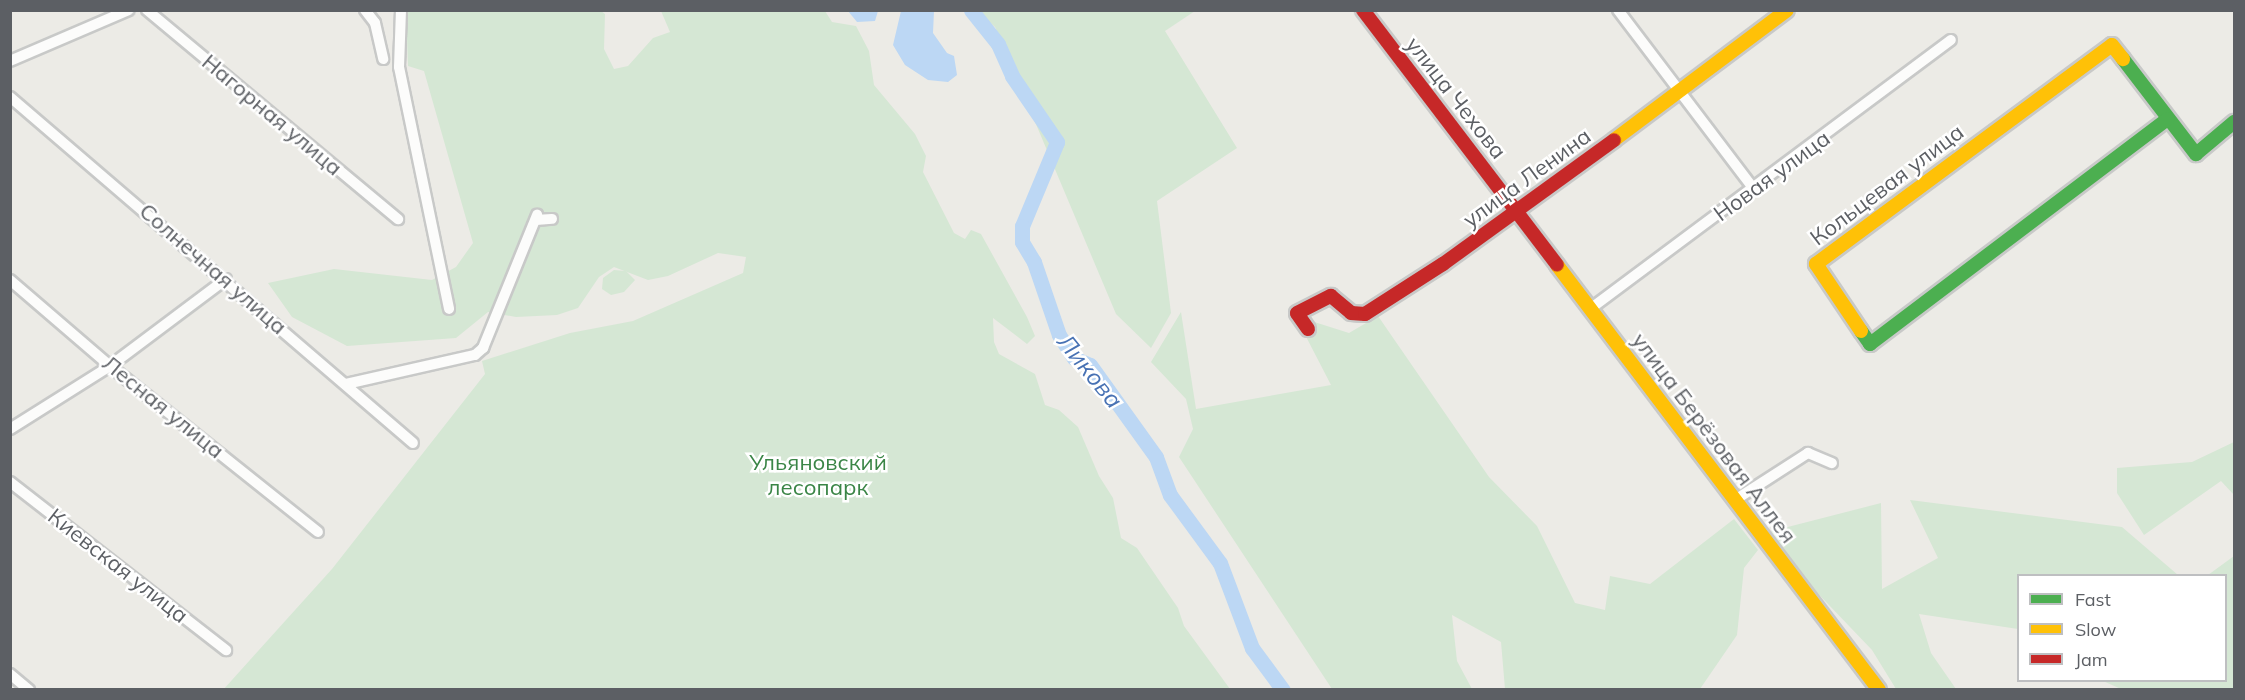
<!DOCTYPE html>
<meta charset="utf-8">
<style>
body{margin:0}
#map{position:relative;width:2245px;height:700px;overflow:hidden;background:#ecebe6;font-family:Mulish,sans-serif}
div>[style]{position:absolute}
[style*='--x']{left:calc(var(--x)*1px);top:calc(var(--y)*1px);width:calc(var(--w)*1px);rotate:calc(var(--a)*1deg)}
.green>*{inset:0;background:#d5e7d4}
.water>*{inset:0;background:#bcd7f4}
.river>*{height:15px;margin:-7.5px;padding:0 7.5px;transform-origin:7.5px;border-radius:7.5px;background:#bcd7f4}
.roads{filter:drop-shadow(2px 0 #c8c9c8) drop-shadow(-2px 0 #c8c9c8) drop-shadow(0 2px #c8c9c8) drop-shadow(0 -2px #c8c9c8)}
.street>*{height:10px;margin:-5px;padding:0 5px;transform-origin:5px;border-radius:5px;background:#fcfcfb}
.fast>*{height:14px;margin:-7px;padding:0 7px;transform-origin:7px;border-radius:7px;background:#4caf50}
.slow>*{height:14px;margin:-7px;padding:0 7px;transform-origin:7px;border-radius:7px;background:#ffc107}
.jam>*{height:14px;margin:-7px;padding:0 7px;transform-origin:7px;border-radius:7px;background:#c62828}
span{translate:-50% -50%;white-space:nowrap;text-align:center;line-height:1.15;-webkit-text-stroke:5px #fff;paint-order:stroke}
.street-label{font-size:22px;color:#5c5f64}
.park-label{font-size:22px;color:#3a8546}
.water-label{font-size:24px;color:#4872b4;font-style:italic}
.frame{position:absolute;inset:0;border:12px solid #5c5f64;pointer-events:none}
.legend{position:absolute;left:2017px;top:574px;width:210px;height:108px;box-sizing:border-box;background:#fff;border:2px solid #bebfc1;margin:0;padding:8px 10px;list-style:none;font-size:18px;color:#5c5f64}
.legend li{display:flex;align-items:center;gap:12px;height:30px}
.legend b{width:30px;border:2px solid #bebfc1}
</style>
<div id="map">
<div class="green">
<i style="clip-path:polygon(406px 10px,601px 11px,605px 14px,604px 49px,614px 69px,628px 66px,653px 38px,670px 32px,661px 11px,825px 11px,832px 22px,856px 26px,869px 51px,874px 85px,915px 134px,926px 156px,923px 172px,954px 233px,965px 239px,971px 230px,981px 234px,1027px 317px,1035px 336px,1027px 344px,993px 318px,994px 342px,999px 354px,1035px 374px,1045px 405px,1059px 410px,1078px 427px,1099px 476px,1113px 498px,1121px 538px,1137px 548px,1178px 608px,1184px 626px,1230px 689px,223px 690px,332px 569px,485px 374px,482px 361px,570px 333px,633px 321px,743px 273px,746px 257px,718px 253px,668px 276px,648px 280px,614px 267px,599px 277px,578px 308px,557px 315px,516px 317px,488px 312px,456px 338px,347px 346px,292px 317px,268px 283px,334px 269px,432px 280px,456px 267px,473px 243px,424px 71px,408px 66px)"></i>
<i style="clip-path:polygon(977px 11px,1195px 11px,1165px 31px,1237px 148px,1157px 201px,1171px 313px,1151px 348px,1116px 314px,995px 27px)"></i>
<i style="clip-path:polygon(614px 270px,626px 271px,635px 280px,624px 292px,611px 295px,602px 289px,603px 278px)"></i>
<i style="clip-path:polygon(1181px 312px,1196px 409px,1331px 385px,1300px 325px,1308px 320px,1349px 333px,1378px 316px,1489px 477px,1537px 526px,1575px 603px,1605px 610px,1610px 576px,1650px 584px,1734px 519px,1758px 550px,1744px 568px,1737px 635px,1700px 689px,1505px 689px,1501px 642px,1452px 615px,1457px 661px,1472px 689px,1332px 689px,1179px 457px,1193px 429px,1186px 399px,1151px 362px)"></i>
<i style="clip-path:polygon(2234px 442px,2234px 495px,2221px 481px,2144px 535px,2117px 493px,2117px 468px,2192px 462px)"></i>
<i style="clip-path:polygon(1910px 500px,2122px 527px,2178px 575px,2018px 576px,2018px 629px,1919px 614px,1931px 653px,1956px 689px,1896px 689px,1872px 650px,1761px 534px,1881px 503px,1882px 589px,1938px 558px)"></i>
<i style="clip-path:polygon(2234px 556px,2234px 689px,2121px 689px,2103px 681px,2226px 680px,2226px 576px,2208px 575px)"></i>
</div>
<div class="water">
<i style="clip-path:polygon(848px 11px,878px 11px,875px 21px,857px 22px)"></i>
<i style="clip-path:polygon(901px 11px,934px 11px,933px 33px,947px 53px,954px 56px,957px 75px,948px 82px,928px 80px,905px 65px,893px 45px)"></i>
</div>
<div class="river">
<i style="--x:971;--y:10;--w:43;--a:51.5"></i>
<i style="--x:998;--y:44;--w:35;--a:66"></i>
<i style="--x:1012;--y:76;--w:80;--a:55.7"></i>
<i style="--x:1057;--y:142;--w:91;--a:112.6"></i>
<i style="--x:1022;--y:226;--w:16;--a:90"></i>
<i style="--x:1022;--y:242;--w:23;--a:59"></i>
<i style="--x:1034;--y:262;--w:77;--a:71.1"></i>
<i style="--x:1059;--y:335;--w:27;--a:57"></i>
<i style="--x:1074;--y:358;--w:17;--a:24"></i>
<i style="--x:1090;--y:365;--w:113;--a:54.3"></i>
<i style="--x:1156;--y:457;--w:40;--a:69.8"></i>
<i style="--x:1170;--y:495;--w:84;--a:53.7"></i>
<i style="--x:1220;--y:563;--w:91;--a:69.4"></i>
<i style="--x:1252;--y:648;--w:52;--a:53.6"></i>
</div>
<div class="roads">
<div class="street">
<i style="--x:147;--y:10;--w:327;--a:39.8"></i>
<i style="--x:365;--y:10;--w:16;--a:52"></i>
<i style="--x:375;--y:23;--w:37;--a:77"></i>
<i style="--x:401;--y:10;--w:57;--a:92"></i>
<i style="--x:399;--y:67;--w:247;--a:78.3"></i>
<i style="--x:1618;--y:10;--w:225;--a:52.8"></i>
<i style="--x:10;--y:61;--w:129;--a:-23.2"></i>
<i style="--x:10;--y:97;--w:531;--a:40.65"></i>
<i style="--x:536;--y:220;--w:16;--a:-4"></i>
<i style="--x:10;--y:280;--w:132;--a:40.7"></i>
<i style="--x:110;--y:366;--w:266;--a:38.6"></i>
<i style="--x:1590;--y:309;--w:450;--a:-36.7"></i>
<i style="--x:346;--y:384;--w:132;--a:-12.7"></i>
<i style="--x:475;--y:355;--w:11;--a:-41"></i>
<i style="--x:483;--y:348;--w:144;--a:-67.9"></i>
<i style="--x:10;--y:429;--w:118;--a:-32.2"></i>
<i style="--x:110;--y:366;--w:145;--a:-36.9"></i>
<i style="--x:10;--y:482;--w:274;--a:37.9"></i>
<i style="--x:1735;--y:500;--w:87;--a:-32.8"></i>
<i style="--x:1808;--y:453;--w:26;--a:23"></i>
<i style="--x:10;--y:674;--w:25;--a:40"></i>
</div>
<div class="fast">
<i style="--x:2123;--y:59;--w:120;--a:52.5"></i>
<i style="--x:2196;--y:154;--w:50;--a:-40.1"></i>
<i style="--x:1861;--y:331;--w:16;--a:55"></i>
<i style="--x:1870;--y:344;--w:373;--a:-37.1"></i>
</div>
<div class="slow">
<i style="--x:1614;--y:140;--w:216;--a:-36.9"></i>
<i style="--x:1557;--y:265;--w:533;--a:52.85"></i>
<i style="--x:1861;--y:331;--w:81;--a:-123.9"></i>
<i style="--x:1816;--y:264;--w:368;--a:-36.5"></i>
<i style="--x:2112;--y:45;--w:18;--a:52"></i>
</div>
<div class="jam">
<i style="--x:1363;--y:10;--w:320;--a:52.7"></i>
<i style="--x:1308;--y:329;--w:19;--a:-125"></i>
<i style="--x:1297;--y:313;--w:38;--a:-27"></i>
<i style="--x:1331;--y:296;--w:26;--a:40"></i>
<i style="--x:1351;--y:313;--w:14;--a:4"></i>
<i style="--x:1365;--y:314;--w:93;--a:-32.7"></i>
<i style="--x:1443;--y:264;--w:211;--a:-35.9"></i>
</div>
</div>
<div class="street-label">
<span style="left:1456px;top:98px;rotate:52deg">улица Чехова</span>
<span style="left:272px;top:115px;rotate:40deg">Нагорная улица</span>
<span style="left:1772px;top:176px;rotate:-36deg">Новая улица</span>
<span style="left:1527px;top:178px;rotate:-36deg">улица Ленина</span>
<span style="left:1887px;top:185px;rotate:-37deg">Кольцевая улица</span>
<span style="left:213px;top:269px;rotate:41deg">Солнечная улица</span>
<span style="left:163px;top:407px;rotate:39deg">Лесная улица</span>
<span style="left:1714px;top:438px;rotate:53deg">улица Берёзовая Аллея</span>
<span style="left:118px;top:566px;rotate:38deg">Киевская улица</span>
</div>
<div class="park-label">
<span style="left:818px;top:475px">Ульяновский<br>лесопарк</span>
</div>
<div class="water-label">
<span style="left:1090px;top:371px;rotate:51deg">Ликова</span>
</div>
<div class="frame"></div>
<ul class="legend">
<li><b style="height:8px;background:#4caf50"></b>Fast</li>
<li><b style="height:8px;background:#ffc107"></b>Slow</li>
<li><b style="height:8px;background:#c62828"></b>Jam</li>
</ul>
</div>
